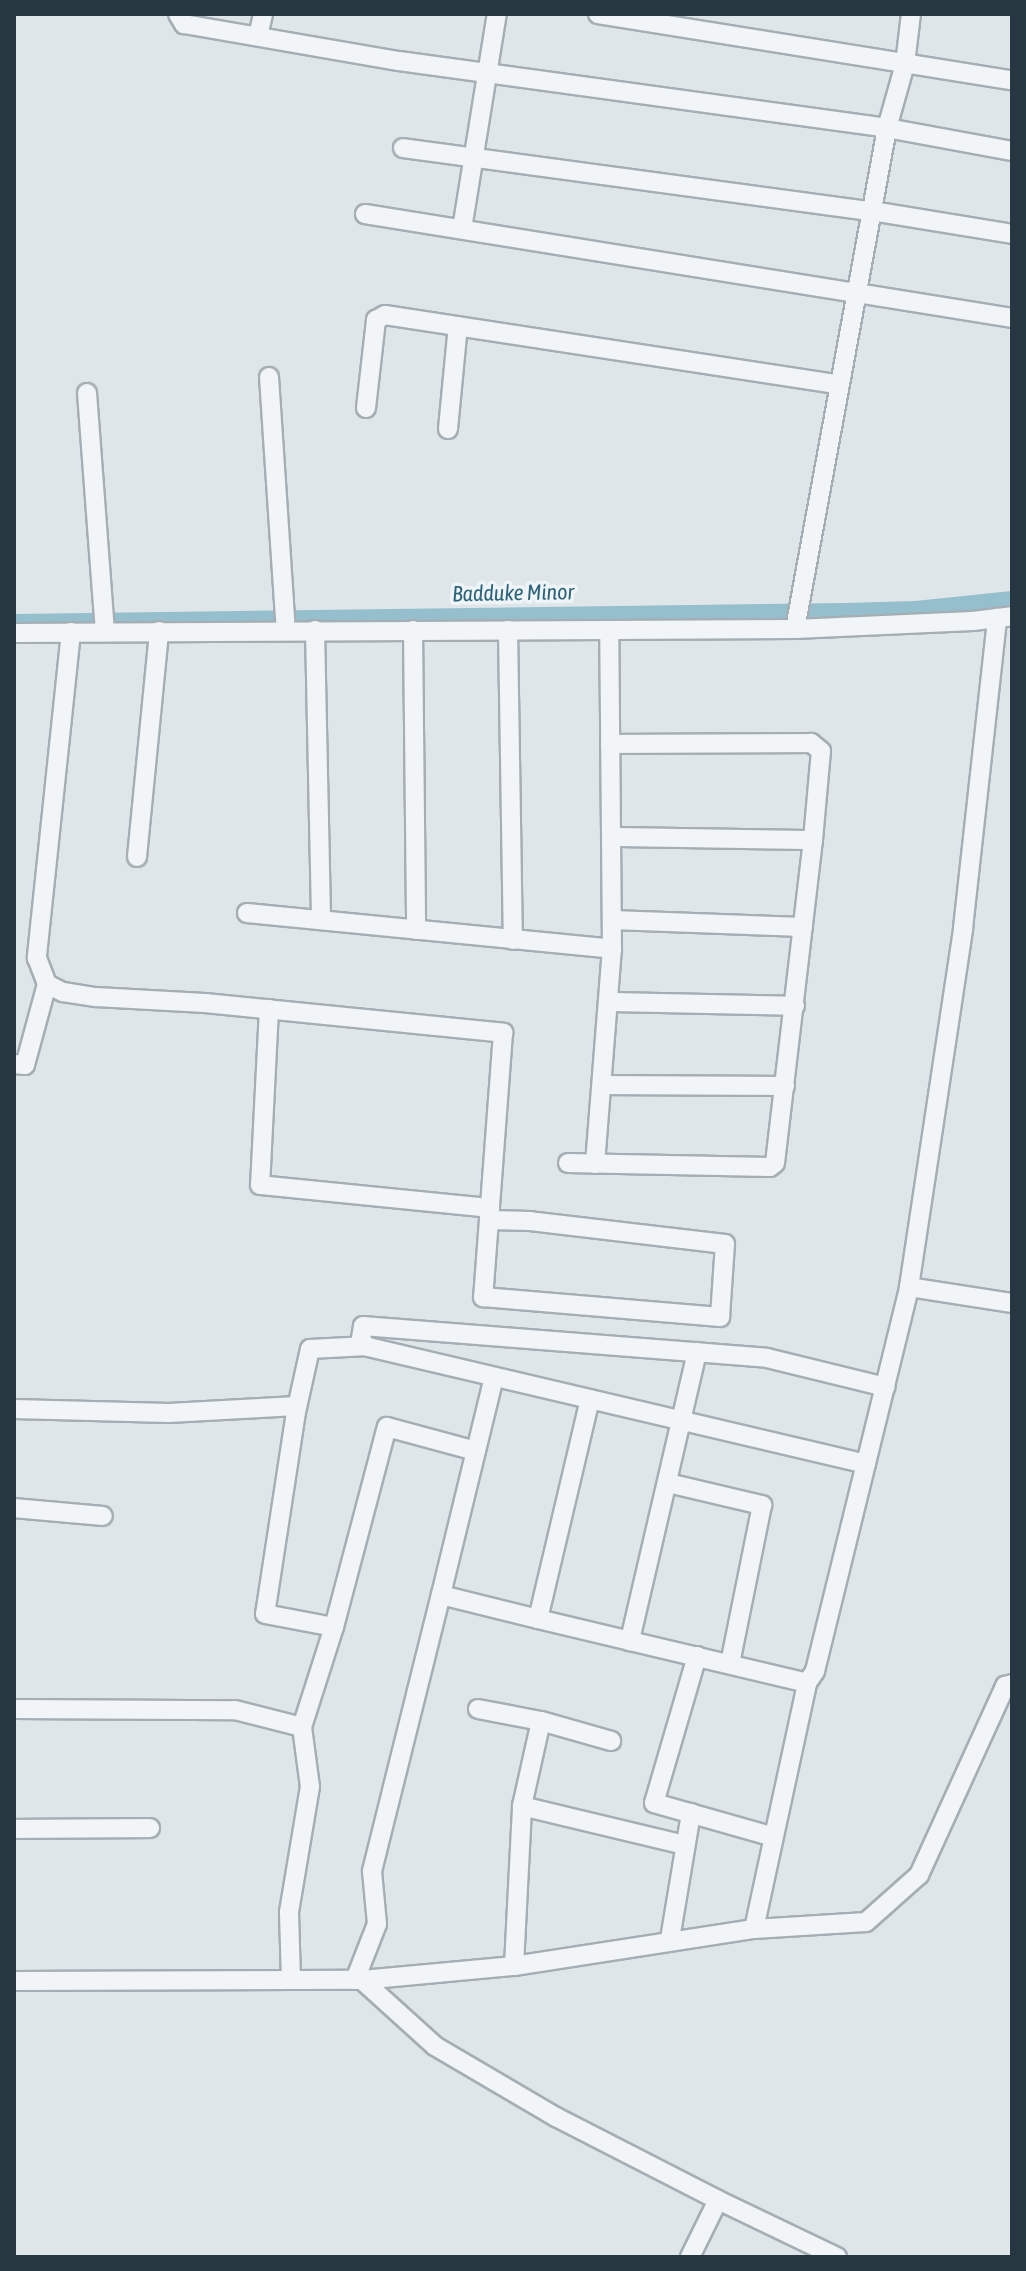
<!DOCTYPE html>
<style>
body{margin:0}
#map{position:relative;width:1026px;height:2271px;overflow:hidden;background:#dfe6e9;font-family:"Asap Condensed",sans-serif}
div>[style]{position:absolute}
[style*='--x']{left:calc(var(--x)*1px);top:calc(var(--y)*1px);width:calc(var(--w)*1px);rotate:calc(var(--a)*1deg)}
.canal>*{height:20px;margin:-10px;padding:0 10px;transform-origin:10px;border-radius:10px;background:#96bfcd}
.roads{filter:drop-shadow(2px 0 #a4aeb4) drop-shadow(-2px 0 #a4aeb4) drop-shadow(0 2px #a4aeb4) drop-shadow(0 -2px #a4aeb4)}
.street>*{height:18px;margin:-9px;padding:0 9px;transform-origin:9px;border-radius:9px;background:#f2f5f7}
span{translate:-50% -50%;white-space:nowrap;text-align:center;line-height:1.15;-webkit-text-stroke:7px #eef4f7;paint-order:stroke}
.water-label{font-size:22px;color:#2d6379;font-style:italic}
.frame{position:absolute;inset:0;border:16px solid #263742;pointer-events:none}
</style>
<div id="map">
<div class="canal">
<i style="--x:14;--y:624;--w:831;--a:-0.76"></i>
<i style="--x:845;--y:613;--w:71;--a:-1.6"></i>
<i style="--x:916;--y:611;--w:97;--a:-5.9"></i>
</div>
<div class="roads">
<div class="street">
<i style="--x:178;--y:14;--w:12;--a:59"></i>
<i style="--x:184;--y:24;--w:218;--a:9.8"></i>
<i style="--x:399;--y:61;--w:493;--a:7.8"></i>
<i style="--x:887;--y:128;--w:127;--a:10.4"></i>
<i style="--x:598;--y:14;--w:419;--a:9.1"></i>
<i style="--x:258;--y:36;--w:23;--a:-77"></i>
<i style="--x:403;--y:148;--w:473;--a:7.7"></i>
<i style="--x:872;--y:211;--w:142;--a:9.3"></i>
<i style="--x:365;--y:214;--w:655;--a:9.13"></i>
<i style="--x:462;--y:229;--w:218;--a:-80.8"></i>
<i style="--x:269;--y:377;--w:254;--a:86.2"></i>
<i style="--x:87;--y:393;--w:240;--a:85.7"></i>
<i style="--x:366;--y:408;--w:89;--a:-83.5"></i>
<i style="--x:376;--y:320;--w:10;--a:-29"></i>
<i style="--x:385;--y:315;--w:460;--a:8.7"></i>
<i style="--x:448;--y:429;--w:103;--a:-84.5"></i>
<i style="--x:795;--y:629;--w:509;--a:-79.59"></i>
<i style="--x:887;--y:128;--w:66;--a:-74.3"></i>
<i style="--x:905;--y:64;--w:50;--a:-83.2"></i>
<i style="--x:315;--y:630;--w:290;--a:88.8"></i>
<i style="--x:413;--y:630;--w:300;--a:89.4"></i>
<i style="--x:508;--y:630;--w:310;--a:89.1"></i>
<i style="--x:71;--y:632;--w:328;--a:96"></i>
<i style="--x:37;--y:958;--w:28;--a:69"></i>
<i style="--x:47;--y:984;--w:18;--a:27"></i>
<i style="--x:63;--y:992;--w:33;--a:9"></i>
<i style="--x:96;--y:997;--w:109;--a:3.2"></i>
<i style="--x:205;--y:1003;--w:300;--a:5.7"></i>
<i style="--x:503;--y:1033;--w:265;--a:94.3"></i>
<i style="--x:483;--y:1297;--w:238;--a:4.8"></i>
<i style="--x:720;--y:1317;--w:73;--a:-86.1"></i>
<i style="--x:725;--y:1244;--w:196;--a:-173.3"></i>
<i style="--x:530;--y:1221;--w:40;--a:-178.6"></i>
<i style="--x:14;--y:633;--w:781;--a:-0.29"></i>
<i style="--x:795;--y:629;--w:178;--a:-2.6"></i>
<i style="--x:973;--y:621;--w:39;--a:-7"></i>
<i style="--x:611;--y:837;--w:202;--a:0.9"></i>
<i style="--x:137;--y:857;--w:227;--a:-84.4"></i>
<i style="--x:247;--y:913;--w:367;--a:5.6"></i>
<i style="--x:612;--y:920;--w:191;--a:2.1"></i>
<i style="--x:609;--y:1002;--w:186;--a:1.2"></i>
<i style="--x:269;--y:1009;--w:176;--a:92.9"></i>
<i style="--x:260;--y:1185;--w:231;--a:5.7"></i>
<i style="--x:14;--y:1064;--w:11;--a:5"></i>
<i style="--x:25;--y:1065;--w:84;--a:-74.8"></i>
<i style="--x:603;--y:1085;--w:182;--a:0.3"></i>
<i style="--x:568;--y:1163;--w:202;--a:1.1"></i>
<i style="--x:770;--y:1167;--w:6;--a:-39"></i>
<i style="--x:775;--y:1163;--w:325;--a:-83.3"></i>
<i style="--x:813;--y:840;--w:89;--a:-84.9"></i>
<i style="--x:821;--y:751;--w:13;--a:-141"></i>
<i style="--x:811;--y:743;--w:201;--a:179.7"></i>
<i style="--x:595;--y:1164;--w:216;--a:-85.5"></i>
<i style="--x:612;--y:949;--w:319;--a:-90.5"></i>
<i style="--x:909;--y:1287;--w:104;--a:8.8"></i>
<i style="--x:367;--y:1346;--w:57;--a:177"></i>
<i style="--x:310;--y:1349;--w:65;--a:102.5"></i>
<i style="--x:296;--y:1412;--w:204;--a:98.7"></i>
<i style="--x:265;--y:1614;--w:70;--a:10.7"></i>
<i style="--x:334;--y:1627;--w:207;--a:-75.2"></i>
<i style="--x:387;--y:1427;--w:92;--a:15.1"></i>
<i style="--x:697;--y:1352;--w:297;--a:103.1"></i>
<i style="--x:630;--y:1641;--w:182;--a:13.3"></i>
<i style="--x:494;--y:1377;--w:224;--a:103.7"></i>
<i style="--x:441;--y:1595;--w:100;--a:13.9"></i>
<i style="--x:590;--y:1399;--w:226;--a:103.3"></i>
<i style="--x:538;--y:1619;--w:95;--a:13.4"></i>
<i style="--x:14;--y:1409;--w:155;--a:1.5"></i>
<i style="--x:169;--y:1413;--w:128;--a:-3.1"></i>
<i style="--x:866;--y:1464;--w:520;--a:-166.77"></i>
<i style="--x:360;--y:1345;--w:19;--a:-81"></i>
<i style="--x:363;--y:1326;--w:405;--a:4.5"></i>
<i style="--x:767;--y:1358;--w:122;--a:13.8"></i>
<i style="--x:668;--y:1483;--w:97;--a:13.2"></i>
<i style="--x:762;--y:1505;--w:162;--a:101.4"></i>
<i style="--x:14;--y:1508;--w:89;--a:5.1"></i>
<i style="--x:697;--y:1656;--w:153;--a:106.3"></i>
<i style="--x:654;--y:1803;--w:122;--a:15.8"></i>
<i style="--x:14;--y:1709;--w:221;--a:0.3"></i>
<i style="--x:235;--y:1710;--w:69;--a:14.2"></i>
<i style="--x:302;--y:1727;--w:105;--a:-72.3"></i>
<i style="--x:478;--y:1709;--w:64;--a:10.8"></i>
<i style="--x:541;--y:1721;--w:87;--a:102.6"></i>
<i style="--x:541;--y:1721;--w:73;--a:15.9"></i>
<i style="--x:14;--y:1829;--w:136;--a:-0.4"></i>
<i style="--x:754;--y:1929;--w:252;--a:-77.8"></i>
<i style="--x:807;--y:1683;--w:14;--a:-56"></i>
<i style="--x:815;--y:1671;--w:395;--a:-76.2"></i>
<i style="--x:909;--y:1287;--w:363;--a:-81.4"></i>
<i style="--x:963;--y:928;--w:312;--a:-83.7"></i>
<i style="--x:670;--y:1939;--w:128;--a:-80.5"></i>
<i style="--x:514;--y:1966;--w:160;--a:-87.1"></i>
<i style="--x:522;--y:1806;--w:168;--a:13.5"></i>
<i style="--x:291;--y:1980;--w:68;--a:-91.7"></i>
<i style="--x:289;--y:1912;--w:127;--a:-80.5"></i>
<i style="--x:310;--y:1787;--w:61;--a:-97.6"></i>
<i style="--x:355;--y:1980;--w:60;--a:-68.6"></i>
<i style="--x:377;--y:1924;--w:53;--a:-95.4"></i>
<i style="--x:372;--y:1871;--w:284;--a:-76"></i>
<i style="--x:362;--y:1980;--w:98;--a:42.1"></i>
<i style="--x:435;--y:2046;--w:140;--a:30.4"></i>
<i style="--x:556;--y:2117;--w:182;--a:27.1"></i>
<i style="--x:718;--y:2200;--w:64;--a:116.2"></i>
<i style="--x:14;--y:1981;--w:348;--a:-0.2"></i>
<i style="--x:362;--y:1980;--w:153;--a:-5.3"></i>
<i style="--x:514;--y:1966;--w:243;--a:-8.8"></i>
<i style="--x:754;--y:1929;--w:112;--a:-3.6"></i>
<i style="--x:866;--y:1922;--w:71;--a:-41.6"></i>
<i style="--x:919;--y:1875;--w:208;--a:-65.5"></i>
<i style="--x:1005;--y:1686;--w:7;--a:-16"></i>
<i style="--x:718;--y:2200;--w:132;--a:25.6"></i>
</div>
</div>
<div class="water-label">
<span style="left:513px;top:593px;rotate:-1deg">Badduke Minor</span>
</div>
<div class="frame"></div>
</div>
